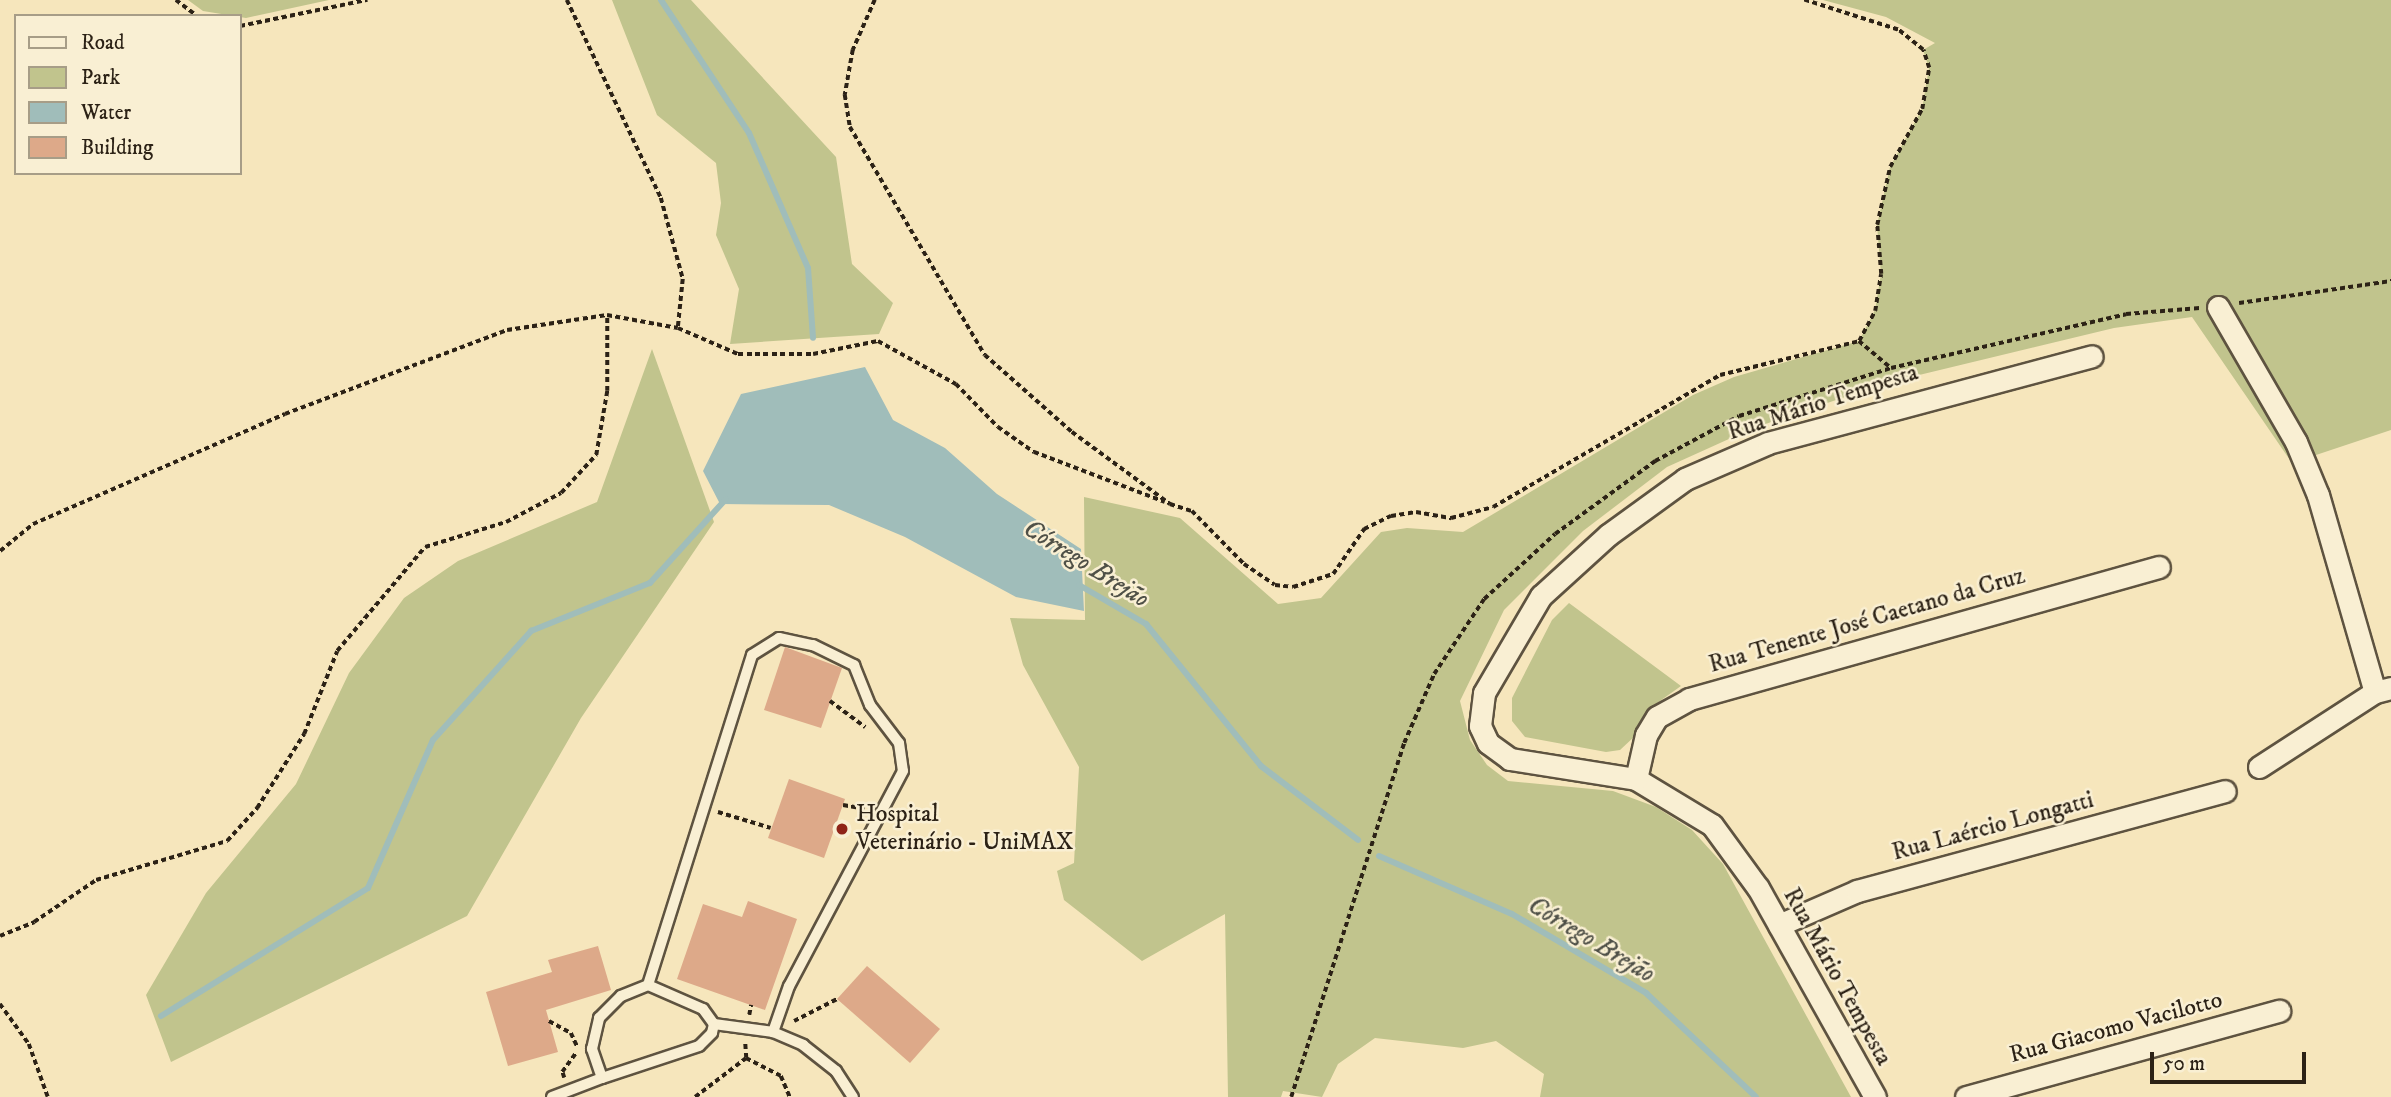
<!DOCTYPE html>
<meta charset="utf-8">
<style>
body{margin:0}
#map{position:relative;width:2391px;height:1097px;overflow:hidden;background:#f6e6bc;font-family:"IM FELL DW Pica",serif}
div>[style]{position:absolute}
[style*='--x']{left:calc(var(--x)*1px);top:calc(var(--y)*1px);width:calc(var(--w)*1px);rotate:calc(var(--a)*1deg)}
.green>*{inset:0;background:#c1c48d}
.water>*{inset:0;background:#a0bdba}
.stream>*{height:6px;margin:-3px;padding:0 3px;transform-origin:3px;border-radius:3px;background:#a0bdba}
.building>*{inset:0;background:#dda989}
.path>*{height:3.5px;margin-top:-1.75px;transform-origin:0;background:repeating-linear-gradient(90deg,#2c2216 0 5px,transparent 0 8.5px)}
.roads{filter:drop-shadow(2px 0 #5e5340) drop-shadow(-2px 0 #5e5340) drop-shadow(0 2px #5e5340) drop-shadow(0 -2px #5e5340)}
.service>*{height:10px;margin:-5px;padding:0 5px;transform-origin:5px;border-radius:5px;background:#f9efd3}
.minor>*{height:21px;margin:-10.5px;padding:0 10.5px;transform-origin:10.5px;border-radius:10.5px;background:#f9efd3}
.dots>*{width:19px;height:19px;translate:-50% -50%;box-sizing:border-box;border:4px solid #f9efd3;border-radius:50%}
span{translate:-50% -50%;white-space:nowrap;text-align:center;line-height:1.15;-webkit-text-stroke:5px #f9efd3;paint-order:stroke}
.street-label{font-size:24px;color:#2c2216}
.poi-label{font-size:24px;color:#2c2216}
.left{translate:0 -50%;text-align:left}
.water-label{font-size:26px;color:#4f5047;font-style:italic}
.legend{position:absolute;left:14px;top:14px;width:228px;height:161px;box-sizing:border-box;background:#f9efd3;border:2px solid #a79d87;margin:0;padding:9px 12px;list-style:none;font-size:21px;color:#2c2216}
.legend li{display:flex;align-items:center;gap:14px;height:35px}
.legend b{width:35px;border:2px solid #a79d87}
.scale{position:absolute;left:2150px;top:1052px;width:156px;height:32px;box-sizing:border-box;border:4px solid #2c2216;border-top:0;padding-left:9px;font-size:21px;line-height:24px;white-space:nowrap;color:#2c2216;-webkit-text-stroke:5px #f9efd3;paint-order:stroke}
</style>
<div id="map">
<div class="green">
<i style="clip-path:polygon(188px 0,329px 0,246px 18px,203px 11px)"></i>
<i style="clip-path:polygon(612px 0,691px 0,836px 157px,852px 264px,893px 303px,879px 334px,730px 344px,739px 289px,716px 235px,721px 203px,716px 163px,657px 115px)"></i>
<i style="clip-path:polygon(1823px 0,2391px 0,2391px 430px,2292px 463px,2192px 317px,2114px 328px,1886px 383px,1751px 429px,1667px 467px,1583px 531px,1504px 610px,1460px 701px,1470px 740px,1487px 765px,1508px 781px,1613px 791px,1656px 807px,1692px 830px,1723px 864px,1851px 1097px,1540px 1097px,1544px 1074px,1496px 1041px,1463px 1048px,1375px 1038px,1338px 1064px,1322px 1097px,1283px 1091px,1281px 1097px,1228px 1097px,1225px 914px,1142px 961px,1064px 900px,1057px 871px,1074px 863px,1079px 767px,1023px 665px,1010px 618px,1085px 620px,1084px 497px,1180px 518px,1278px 604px,1321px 598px,1381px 532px,1407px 528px,1463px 532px,1693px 395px,1734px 377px,1859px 341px,1875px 310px,1881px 274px,1877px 225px,1890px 167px,1922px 109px,1929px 68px,1923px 50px,1935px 43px,1886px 17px)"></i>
<i style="clip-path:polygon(652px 349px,714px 522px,581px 718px,467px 916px,171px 1062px,146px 995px,206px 893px,296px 784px,349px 673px,404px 598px,458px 561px,597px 502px)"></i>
<i style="clip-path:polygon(1569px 603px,1681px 686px,1650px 708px,1635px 736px,1620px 750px,1606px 752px,1525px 737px,1512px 721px,1512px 698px,1552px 620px)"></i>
</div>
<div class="water">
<i style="clip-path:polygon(865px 367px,893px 420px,945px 448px,997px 494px,1081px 549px,1084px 611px,1016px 597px,905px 537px,829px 505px,720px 504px,703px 471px,741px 394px)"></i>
</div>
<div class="stream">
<i style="--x:661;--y:0;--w:159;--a:56.5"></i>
<i style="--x:749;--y:133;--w:147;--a:66.4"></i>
<i style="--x:808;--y:268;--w:70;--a:85.9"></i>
<i style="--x:1079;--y:585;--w:78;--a:30.2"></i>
<i style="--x:1146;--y:624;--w:183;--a:51"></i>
<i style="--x:1261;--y:766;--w:122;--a:37.3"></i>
<i style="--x:1379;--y:856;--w:145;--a:23.6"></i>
<i style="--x:1512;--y:914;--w:156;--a:30.5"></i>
<i style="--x:1646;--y:993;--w:151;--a:43.4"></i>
<i style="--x:161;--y:1016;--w:243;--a:-31.7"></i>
<i style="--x:368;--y:888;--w:162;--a:-66.3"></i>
<i style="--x:433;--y:740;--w:147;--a:-48"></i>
<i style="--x:531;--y:631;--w:128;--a:-22"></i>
<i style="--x:650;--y:583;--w:113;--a:-47.9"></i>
</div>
<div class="building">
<i style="clip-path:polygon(785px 647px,842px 668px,821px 728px,764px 710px)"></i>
<i style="clip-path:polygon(789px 779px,845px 799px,824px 858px,768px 838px)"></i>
<i style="clip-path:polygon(748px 901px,797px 919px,765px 1010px,677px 979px,703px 904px,742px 917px)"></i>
<i style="clip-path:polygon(598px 946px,611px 990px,546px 1010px,558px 1052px,508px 1066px,486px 992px,552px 972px,548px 960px)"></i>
<i style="clip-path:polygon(867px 966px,940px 1029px,910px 1063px,837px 999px)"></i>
</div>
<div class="path">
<i style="--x:176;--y:0;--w:26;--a:37"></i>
<i style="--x:567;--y:0;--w:219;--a:64.6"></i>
<i style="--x:661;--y:198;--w:84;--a:74.8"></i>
<i style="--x:683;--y:279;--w:49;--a:95.8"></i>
<i style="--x:875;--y:0;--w:55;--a:113.7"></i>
<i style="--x:853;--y:50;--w:46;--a:100.1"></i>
<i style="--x:845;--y:95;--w:32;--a:81"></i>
<i style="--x:850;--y:127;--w:265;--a:59.4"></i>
<i style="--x:985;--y:355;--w:116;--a:41.5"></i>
<i style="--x:1072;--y:432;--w:122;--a:36.3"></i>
<i style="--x:1170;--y:504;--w:23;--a:18"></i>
<i style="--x:1192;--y:511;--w:74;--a:45.5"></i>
<i style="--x:1244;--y:564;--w:37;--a:34"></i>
<i style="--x:1275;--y:585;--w:18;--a:6"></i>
<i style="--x:1293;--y:587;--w:42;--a:-18"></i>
<i style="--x:1333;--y:574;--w:55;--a:-55.4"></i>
<i style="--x:1364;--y:529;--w:30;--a:-26"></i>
<i style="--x:1391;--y:516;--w:25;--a:-9"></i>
<i style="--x:1416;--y:512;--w:36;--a:10"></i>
<i style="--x:1451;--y:518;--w:43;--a:-14.7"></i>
<i style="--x:1493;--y:507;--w:263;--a:-30.2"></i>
<i style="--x:1720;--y:375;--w:143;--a:-13.7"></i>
<i style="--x:1859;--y:341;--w:34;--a:-62"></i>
<i style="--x:1875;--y:311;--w:37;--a:-81"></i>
<i style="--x:1881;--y:274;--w:49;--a:-94.7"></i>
<i style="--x:1877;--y:225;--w:59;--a:-77.4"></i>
<i style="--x:1890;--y:167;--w:66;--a:-61.1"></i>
<i style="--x:1922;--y:109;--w:42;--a:-80.3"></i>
<i style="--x:1929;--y:68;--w:19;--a:-108"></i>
<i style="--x:1923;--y:50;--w:32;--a:-141"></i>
<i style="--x:1898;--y:30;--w:99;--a:-162.3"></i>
<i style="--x:240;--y:26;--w:130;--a:-11.6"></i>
<i style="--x:2239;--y:303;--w:154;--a:-8.2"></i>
<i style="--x:1859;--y:341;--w:42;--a:40.2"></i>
<i style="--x:0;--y:551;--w:43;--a:-39.3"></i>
<i style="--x:33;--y:524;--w:275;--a:-23.6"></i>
<i style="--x:285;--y:414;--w:237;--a:-20.7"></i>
<i style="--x:507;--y:330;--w:101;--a:-8.5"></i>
<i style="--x:607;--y:315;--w:72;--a:10.4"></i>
<i style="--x:678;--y:328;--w:65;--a:23.4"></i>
<i style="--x:738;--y:354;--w:75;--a:0"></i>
<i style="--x:813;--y:354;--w:66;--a:-11.3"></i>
<i style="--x:878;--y:341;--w:89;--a:28.9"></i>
<i style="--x:956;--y:384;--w:60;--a:45.7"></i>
<i style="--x:998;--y:427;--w:44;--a:34.8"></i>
<i style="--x:1034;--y:452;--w:140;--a:20.9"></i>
<i style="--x:830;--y:701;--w:44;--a:36.6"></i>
<i style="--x:843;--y:805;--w:22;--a:10"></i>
<i style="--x:718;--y:812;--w:55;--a:16.8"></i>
<i style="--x:0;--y:936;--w:37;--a:-22"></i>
<i style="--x:34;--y:922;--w:75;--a:-34.1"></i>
<i style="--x:96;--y:880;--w:137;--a:-16.6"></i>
<i style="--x:227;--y:841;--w:45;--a:-47.7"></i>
<i style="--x:257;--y:808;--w:88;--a:-57.6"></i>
<i style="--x:304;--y:734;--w:89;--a:-68.3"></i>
<i style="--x:337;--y:651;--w:136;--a:-49.8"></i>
<i style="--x:425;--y:547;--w:85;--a:-17.2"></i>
<i style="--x:506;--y:522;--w:62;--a:-27.8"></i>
<i style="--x:561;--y:493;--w:52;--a:-47.4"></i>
<i style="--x:596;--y:455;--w:65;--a:-80.2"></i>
<i style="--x:607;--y:391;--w:76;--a:-90"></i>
<i style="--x:0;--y:1004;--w:49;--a:54.1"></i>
<i style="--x:29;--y:1044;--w:56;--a:70.3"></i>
<i style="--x:749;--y:1015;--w:10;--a:-79"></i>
<i style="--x:549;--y:1021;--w:25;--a:29"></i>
<i style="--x:571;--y:1033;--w:14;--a:65"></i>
<i style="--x:794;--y:1021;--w:48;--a:-27.1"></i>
<i style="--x:746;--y:1058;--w:39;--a:27"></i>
<i style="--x:781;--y:1076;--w:23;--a:67"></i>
<i style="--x:564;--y:1078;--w:6;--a:-108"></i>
<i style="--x:562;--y:1072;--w:24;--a:-54"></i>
<i style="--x:695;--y:1097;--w:64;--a:-37.4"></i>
<i style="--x:746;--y:1058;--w:14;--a:-94"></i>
<i style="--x:1291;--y:1097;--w:372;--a:-72.3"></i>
<i style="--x:1404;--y:743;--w:75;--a:-66.5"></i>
<i style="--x:1434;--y:674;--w:90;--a:-56.3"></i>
<i style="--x:1484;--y:599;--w:96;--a:-42.5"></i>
<i style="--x:1555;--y:534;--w:124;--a:-36.1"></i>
<i style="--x:1655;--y:461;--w:95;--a:-28.2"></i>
<i style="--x:1739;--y:416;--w:159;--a:-17.5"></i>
<i style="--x:1891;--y:368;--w:241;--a:-12.9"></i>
<i style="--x:2126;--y:314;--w:74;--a:-4.6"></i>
</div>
<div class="roads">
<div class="service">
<i style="--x:648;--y:985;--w:346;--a:-72.5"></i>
<i style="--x:752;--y:655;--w:32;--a:-32"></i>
<i style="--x:779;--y:638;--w:35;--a:12"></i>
<i style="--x:813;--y:645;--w:46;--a:26"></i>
<i style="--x:854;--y:665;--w:43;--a:68.2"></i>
<i style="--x:870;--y:705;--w:48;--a:52.7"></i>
<i style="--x:899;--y:743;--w:28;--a:82"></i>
<i style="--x:903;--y:771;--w:243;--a:117.9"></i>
<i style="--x:789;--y:986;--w:49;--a:109.2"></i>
<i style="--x:648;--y:985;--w:60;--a:23.6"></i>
<i style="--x:703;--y:1009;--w:19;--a:54"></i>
<i style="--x:714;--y:1024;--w:9;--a:103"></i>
<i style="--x:712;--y:1033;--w:18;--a:135"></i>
<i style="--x:699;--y:1046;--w:102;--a:161.7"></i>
<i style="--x:602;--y:1078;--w:31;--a:-109"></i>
<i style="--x:592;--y:1049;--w:32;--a:-77"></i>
<i style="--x:599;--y:1018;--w:31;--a:-45"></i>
<i style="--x:621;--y:996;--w:29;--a:-22"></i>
<i style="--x:714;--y:1024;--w:60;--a:7.7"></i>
<i style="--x:773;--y:1032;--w:33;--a:23"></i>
<i style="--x:803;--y:1045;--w:42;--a:38.2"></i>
<i style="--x:836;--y:1071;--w:31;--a:57"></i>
<i style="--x:552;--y:1097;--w:53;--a:-20.8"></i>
</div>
<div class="minor">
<i style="--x:2218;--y:307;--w:156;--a:60"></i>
<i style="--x:2296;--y:442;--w:57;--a:67.5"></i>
<i style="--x:2318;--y:495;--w:205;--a:73.9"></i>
<i style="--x:2259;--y:767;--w:138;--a:-32.9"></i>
<i style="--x:2375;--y:692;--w:16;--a:-14"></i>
<i style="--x:1636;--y:779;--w:45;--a:-77.2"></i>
<i style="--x:1646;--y:735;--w:21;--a:-59"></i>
<i style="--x:1657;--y:717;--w:37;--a:-29"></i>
<i style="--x:1689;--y:699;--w:488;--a:-15.7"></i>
<i style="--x:1779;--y:925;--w:85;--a:-23.6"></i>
<i style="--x:1857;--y:891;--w:381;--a:-15.2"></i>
<i style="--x:1875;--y:1097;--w:240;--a:-119.2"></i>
<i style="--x:1758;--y:888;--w:78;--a:-126.1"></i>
<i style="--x:1712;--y:825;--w:89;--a:-148.8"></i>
<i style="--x:1636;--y:779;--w:128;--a:-171"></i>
<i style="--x:1510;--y:759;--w:27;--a:-144"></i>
<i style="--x:1488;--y:743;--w:19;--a:-115"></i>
<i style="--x:1480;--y:726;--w:33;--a:-83"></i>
<i style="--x:1484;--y:693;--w:113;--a:-59.6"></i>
<i style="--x:1541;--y:596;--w:91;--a:-42.3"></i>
<i style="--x:1608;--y:535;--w:95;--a:-36"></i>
<i style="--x:1685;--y:479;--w:90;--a:-23.4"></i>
<i style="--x:1768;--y:443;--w:335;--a:-15"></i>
<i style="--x:1966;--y:1097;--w:325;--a:-15.4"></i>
</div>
</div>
<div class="dots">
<i style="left:842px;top:829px;background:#8f2418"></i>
</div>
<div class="street-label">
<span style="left:1823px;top:403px;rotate:-18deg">Rua Mário Tempesta</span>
<span style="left:1867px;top:621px;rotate:-16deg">Rua Tenente José Caetano da Cruz</span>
<span style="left:1993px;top:827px;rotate:-15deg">Rua Laércio Longatti</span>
<span style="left:1837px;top:977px;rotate:61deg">Rua Mário Tempesta</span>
<span style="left:2116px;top:1028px;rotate:-15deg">Rua Giacomo Vacilotto</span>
</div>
<div class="poi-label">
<span class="left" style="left:856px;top:829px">Hospital<br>Veterinário - UniMAX</span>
</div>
<div class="water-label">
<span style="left:1086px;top:564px;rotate:32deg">Córrego Brejão</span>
<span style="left:1591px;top:940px;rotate:31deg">Córrego Brejão</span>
</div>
<ul class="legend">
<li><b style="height:9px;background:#f9efd3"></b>Road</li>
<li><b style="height:19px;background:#c1c48d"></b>Park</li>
<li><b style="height:19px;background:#a0bdba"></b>Water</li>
<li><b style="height:19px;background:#dda989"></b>Building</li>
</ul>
<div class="scale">50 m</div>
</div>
